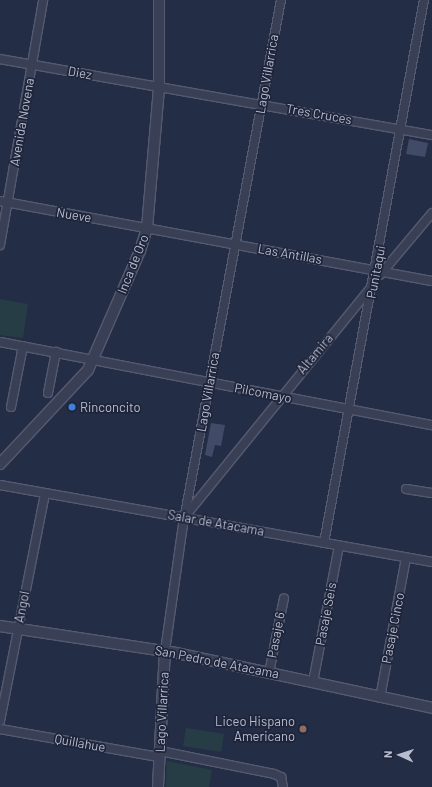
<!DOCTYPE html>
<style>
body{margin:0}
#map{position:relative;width:432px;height:787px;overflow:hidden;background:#242d46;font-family:Barlow,sans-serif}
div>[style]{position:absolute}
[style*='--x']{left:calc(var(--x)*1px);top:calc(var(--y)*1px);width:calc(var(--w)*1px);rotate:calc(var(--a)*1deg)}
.green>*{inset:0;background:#263d46}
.building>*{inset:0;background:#414a66}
.roads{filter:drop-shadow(1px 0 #555a6f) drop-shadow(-1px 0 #555a6f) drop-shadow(0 1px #555a6f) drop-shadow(0 -1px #555a6f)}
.minor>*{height:8px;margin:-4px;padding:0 4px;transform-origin:4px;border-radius:4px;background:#394055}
.tertiary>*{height:10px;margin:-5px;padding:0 5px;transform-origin:5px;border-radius:5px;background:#394055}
.dots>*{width:11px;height:11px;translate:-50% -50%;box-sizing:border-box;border:2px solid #1e243a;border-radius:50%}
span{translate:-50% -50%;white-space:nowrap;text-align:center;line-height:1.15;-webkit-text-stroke:3.5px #1e243a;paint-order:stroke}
.street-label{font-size:13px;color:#b7bcce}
.poi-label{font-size:13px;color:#b7bcce}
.left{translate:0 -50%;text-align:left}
.right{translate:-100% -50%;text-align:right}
.north{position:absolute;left:380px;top:735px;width:40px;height:40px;-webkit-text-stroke:3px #1e243a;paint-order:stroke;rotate:273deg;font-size:11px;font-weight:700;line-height:16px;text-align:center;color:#b7bcce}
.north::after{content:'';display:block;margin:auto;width:14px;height:18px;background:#b7bcce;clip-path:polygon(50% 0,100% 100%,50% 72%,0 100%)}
</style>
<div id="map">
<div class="green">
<i style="clip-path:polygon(0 299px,28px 304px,23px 338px,0 335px)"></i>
<i style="clip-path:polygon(186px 728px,224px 734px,221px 752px,183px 746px)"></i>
<i style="clip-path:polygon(167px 761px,212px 770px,209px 787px,166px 787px)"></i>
</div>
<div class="building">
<i style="clip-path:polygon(409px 139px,428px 143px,425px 157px,406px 154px)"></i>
<i style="clip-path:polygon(211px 423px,225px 425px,221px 446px,215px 445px,212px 457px,205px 455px)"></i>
</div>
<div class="roads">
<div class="minor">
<i style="--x:0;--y:59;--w:439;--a:10"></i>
<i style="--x:0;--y:201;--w:439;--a:10.5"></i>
<i style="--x:0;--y:245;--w:249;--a:-80"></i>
<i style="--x:380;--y:275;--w:81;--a:-50"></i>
<i style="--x:0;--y:342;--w:440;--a:10.9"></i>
<i style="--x:48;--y:393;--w:42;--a:-79"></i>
<i style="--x:11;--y:407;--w:62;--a:-78.9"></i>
<i style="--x:0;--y:485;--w:439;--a:10.1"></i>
<i style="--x:406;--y:489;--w:26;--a:9"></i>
<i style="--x:186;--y:515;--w:296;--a:-50.9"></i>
<i style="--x:324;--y:543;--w:552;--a:-79.57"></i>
<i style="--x:165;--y:651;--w:127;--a:-81.9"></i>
<i style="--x:183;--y:525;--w:534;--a:-79.43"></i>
<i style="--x:269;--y:673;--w:76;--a:-78.7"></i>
<i style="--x:313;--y:682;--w:138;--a:-79.2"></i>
<i style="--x:380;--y:698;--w:142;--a:-79.5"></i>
<i style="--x:0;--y:721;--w:232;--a:-78.8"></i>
<i style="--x:0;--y:729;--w:161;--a:10"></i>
<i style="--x:160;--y:751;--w:116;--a:11.4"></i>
<i style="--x:274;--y:774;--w:8;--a:23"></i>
<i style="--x:281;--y:777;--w:10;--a:79"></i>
</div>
<div class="tertiary">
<i style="--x:0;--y:464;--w:129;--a:-46.9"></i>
<i style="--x:88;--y:370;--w:130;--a:-66.4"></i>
<i style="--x:140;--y:251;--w:24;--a:-73"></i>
<i style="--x:147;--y:228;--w:142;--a:-85.1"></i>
<i style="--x:159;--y:87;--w:87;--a:-90"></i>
<i style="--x:0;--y:626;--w:178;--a:8.7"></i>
<i style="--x:176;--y:653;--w:262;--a:12.1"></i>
<i style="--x:158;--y:787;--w:136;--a:-87.1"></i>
</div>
</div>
<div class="dots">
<i style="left:72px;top:407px;background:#3f7fe0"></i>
<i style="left:303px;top:729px;background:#8d6e63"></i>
</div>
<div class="street-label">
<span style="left:80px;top:73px;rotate:10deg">Diez</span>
<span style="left:267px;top:74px;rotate:-80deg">Lago Villarrica</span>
<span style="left:319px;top:114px;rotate:10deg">Tres Cruces</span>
<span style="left:22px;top:122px;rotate:-80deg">Avenida Novena</span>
<span style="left:74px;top:215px;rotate:10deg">Nueve</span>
<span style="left:290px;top:254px;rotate:10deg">Las Antillas</span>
<span style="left:133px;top:264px;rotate:-68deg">Inca de Oro</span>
<span style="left:376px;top:272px;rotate:-79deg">Punitaqui</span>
<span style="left:315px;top:354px;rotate:-50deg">Altamira</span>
<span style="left:208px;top:392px;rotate:-80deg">Lago Villarrica</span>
<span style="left:263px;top:393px;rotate:11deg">Pilcomayo</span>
<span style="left:216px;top:523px;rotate:10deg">Salar de Atacama</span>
<span style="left:22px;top:607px;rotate:-79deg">Angol</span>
<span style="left:326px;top:614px;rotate:-79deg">Pasaje Seis</span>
<span style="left:393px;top:628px;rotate:-79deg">Pasaje Cinco</span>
<span style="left:276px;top:635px;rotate:-79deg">Pasaje 6</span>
<span style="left:217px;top:662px;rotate:11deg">San Pedro de Atacama</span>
<span style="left:162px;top:712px;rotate:-87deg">Lago Villarrica</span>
<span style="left:80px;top:743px;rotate:10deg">Quillahue</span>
</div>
<div class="poi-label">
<span class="left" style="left:80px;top:407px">Rinconcito</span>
<span class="right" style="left:295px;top:729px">Liceo Hispano<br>Americano</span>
</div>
<div class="north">N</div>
</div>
